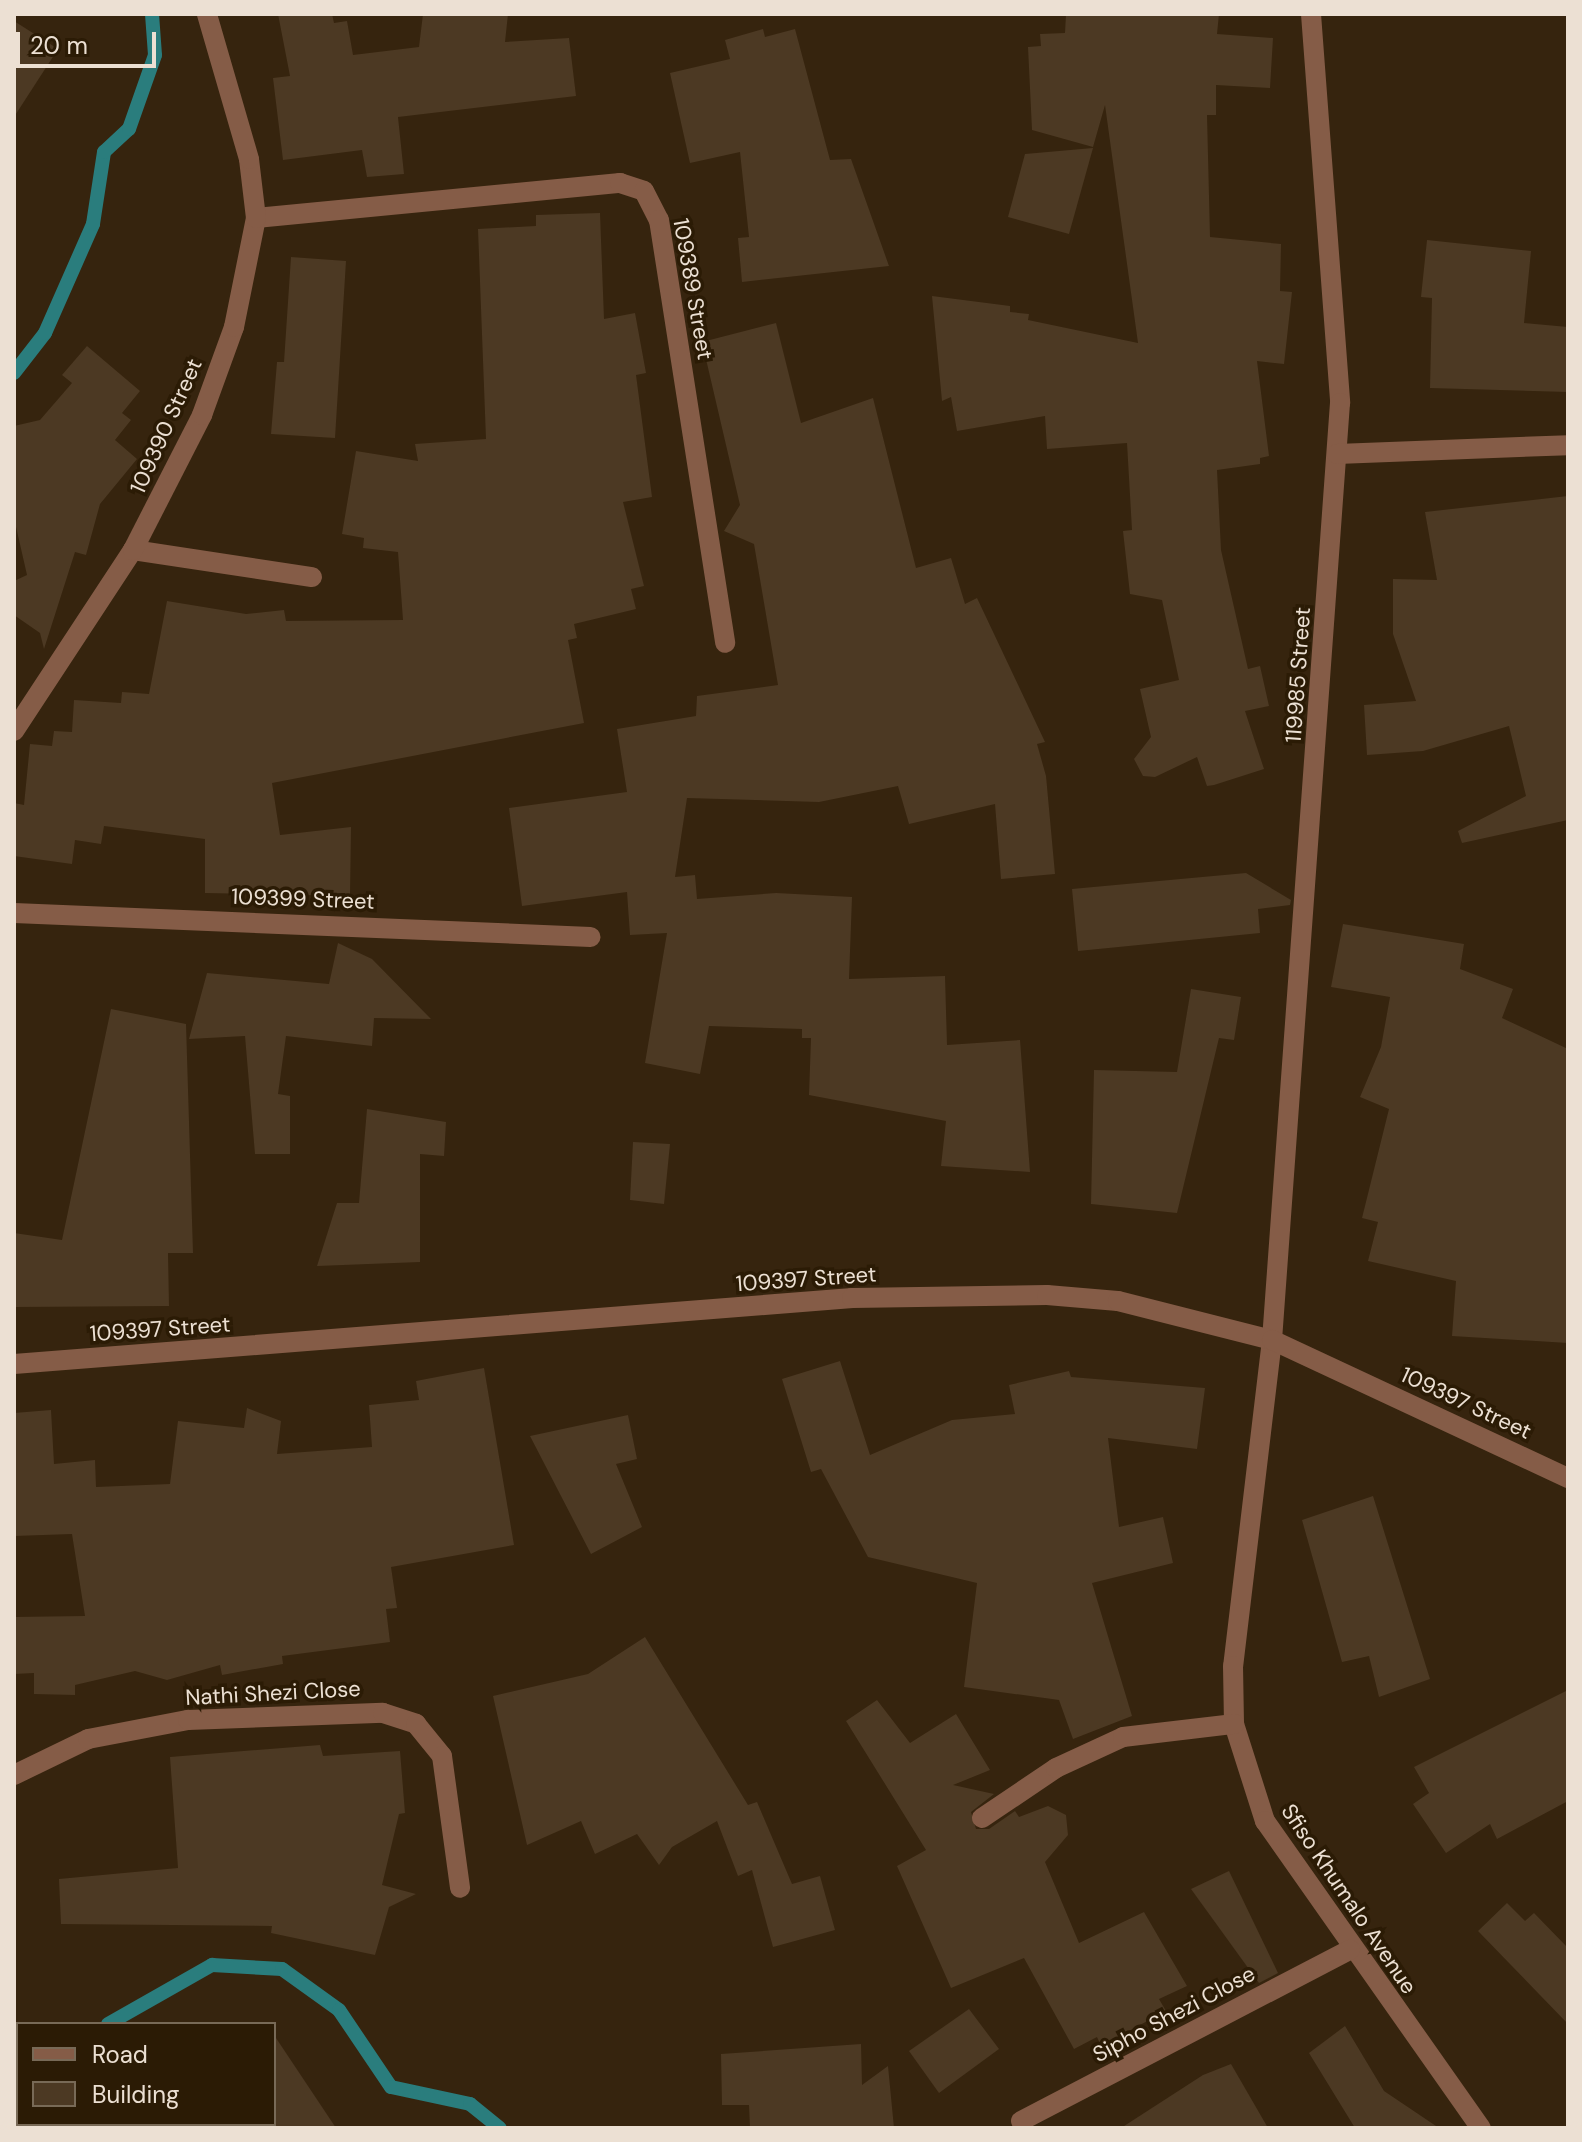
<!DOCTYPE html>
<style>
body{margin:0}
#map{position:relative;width:1582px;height:2142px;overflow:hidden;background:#36240e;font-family:"DM Sans",sans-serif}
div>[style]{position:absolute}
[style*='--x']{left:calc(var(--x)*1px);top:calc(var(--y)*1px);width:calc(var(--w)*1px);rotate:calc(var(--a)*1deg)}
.stream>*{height:14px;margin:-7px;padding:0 7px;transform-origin:7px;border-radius:7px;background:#2a7d7d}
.building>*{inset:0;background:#4c3923}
.minor>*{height:20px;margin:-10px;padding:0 10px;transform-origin:10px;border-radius:10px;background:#855c47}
span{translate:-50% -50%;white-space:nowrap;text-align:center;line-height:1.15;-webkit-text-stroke:7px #2b1b05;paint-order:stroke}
.street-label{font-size:22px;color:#ece0d3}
.frame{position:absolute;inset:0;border:16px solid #ece0d3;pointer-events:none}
.legend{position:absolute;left:16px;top:2022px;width:260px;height:104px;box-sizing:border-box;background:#2b1b05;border:2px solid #786a57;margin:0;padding:10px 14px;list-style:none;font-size:24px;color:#ece0d3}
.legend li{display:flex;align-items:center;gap:16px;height:40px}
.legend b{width:40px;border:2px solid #786a57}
.scale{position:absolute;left:16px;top:32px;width:140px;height:36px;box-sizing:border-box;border:4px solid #ece0d3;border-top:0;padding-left:10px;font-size:24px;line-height:28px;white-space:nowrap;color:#ece0d3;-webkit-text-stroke:6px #2b1b05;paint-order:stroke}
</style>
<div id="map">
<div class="stream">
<i style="--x:14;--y:373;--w:51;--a:-52.2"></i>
<i style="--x:45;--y:333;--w:119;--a:-66.2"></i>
<i style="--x:93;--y:224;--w:73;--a:-81.3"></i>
<i style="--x:104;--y:152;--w:34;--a:-43"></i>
<i style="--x:129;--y:129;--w:78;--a:-70.6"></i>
<i style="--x:155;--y:55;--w:41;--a:-94.2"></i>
<i style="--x:108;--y:2024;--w:120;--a:-29.6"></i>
<i style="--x:212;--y:1965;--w:70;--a:3.3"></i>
<i style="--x:282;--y:1969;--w:70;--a:35.7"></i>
<i style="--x:339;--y:2010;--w:93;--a:56"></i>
<i style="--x:391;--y:2087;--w:81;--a:12.1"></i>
<i style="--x:470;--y:2104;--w:38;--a:39"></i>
<i style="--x:14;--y:2111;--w:4;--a:-14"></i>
</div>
<div class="building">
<i style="clip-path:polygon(278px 14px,332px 14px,334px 23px,347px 21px,353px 55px,419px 47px,423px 14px,508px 14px,505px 42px,569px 38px,576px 96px,398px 117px,404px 174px,367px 177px,362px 150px,283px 160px,273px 78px,290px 76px)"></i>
<i style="clip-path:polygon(1066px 14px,1219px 14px,1217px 34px,1273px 38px,1270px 88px,1216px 85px,1216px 115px,1207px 115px,1210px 237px,1281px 244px,1280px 291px,1292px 292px,1284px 364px,1257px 361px,1269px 456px,1260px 458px,1260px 464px,1217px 470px,1221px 550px,1248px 669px,1260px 666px,1269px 706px,1245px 711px,1264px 769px,1214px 785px,1207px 786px,1197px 757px,1155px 777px,1143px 776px,1134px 759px,1151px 737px,1140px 689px,1179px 680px,1162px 600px,1130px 594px,1123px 531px,1132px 530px,1127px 443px,1047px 449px,1045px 416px,957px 431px,951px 397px,942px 401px,932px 296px,1010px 306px,1010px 312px,1029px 314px,1028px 320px,1138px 343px,1105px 105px,1093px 147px,1032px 130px,1028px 47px,1041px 46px,1040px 34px,1065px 33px)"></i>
<i style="clip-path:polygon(14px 21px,58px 49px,14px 117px)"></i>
<i style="clip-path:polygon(763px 29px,765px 37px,795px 29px,830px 160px,851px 159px,889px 266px,742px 282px,738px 238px,749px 237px,740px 152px,690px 163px,670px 73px,730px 59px,725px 40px)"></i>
<i style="clip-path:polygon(1093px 148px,1069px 234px,1008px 217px,1025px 154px)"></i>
<i style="clip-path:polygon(600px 213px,604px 319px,635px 313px,646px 373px,636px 375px,652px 497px,623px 502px,644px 586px,631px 589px,636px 609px,574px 624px,577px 638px,568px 640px,584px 723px,272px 783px,280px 835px,351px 827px,350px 896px,205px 893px,205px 839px,104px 826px,101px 844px,75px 840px,72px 864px,14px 856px,14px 803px,24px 805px,30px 744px,52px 746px,54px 731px,72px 732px,74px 700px,121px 703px,122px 692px,149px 694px,167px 601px,246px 614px,284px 610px,286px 621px,403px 620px,398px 552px,363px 548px,364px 538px,342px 534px,356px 451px,418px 461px,415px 444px,486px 439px,478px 229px,536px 226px,536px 215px)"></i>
<i style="clip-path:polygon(1427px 240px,1531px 251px,1524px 323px,1568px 327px,1568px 392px,1430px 388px,1432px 298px,1421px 297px)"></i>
<i style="clip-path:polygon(291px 257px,346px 261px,335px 438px,271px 434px,277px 362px,284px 362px)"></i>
<i style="clip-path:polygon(776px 323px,801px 423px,873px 398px,916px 568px,951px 558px,965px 604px,977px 598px,1045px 742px,1037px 744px,1046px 776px,1055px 874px,1001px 879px,995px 804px,909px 824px,898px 786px,819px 802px,687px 798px,675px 877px,695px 875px,697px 899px,776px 893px,852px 897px,849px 979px,945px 976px,947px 1045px,1020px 1040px,1030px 1172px,941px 1166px,946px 1121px,809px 1095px,811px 1038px,802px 1038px,802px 1029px,709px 1026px,700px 1074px,645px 1063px,667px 933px,630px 935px,627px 892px,522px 906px,509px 808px,627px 792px,617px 729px,696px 716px,697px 696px,778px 685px,754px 544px,724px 531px,740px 505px,702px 342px)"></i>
<i style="clip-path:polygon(87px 346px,140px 391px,122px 413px,131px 420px,115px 440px,137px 459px,100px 504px,86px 555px,75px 552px,44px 649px,40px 633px,14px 615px,14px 581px,27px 575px,14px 518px,14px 426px,40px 420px,72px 383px,62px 375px)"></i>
<i style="clip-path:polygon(1568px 496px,1568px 820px,1462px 843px,1458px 831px,1526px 796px,1509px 726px,1423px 751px,1367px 755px,1364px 705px,1416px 701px,1393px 634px,1393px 579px,1437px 580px,1425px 512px)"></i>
<i style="clip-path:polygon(1246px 873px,1291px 900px,1290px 905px,1258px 909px,1260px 933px,1078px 951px,1072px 889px)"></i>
<i style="clip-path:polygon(1343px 924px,1464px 944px,1460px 969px,1513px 989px,1502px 1018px,1568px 1049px,1568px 1343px,1452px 1336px,1456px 1281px,1368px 1261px,1378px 1222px,1362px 1218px,1389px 1109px,1360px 1097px,1381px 1047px,1390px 997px,1331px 987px)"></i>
<i style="clip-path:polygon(338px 943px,372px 959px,431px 1019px,374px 1018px,372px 1046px,286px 1036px,278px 1094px,290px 1096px,290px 1154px,255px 1154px,245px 1036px,189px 1039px,207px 973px,329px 984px)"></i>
<i style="clip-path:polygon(1191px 989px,1241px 997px,1234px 1040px,1219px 1038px,1177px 1213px,1091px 1204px,1094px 1070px,1177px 1072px)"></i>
<i style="clip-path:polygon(111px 1009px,186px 1024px,193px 1253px,168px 1253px,169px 1306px,14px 1307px,14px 1233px,62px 1240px)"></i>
<i style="clip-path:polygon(367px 1109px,446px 1122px,444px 1156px,420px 1154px,420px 1262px,317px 1266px,337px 1203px,359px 1203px)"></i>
<i style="clip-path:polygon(633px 1142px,670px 1144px,664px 1204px,630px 1200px)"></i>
<i style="clip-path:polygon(840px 1361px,870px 1455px,952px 1420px,1015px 1414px,1009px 1385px,1069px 1371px,1071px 1377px,1205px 1388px,1197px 1449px,1108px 1438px,1119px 1527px,1163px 1517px,1173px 1563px,1092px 1583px,1132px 1716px,1073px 1739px,1059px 1700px,964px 1687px,977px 1583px,868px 1557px,821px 1469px,811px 1472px,782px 1379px)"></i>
<i style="clip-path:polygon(484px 1368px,514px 1545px,391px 1567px,397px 1608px,386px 1609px,390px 1642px,282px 1656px,283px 1664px,222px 1675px,220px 1665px,167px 1680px,135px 1671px,75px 1685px,75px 1695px,34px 1694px,34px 1673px,14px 1674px,14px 1617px,85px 1616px,72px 1534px,14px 1536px,14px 1413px,51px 1410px,54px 1464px,95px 1460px,96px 1487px,170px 1484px,178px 1421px,244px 1428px,247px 1408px,281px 1421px,277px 1454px,372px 1447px,369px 1405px,419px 1400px,416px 1381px)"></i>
<i style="clip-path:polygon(628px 1415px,637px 1459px,616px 1464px,642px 1527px,591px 1554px,530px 1436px)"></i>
<i style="clip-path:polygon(1373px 1496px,1430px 1679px,1379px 1697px,1369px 1656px,1342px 1662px,1302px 1520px)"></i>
<i style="clip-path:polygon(645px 1637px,748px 1805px,757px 1802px,792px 1884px,820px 1876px,835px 1930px,773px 1947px,752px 1870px,738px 1876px,717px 1821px,672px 1847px,659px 1865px,637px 1834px,595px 1854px,581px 1821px,527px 1845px,493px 1696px,588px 1674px)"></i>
<i style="clip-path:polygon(1568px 1690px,1568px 1801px,1497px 1839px,1490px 1824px,1446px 1853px,1413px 1804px,1429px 1793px,1414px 1767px)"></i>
<i style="clip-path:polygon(877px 1700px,910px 1743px,956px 1714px,990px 1770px,953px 1785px,994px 1794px,971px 1812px,976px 1829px,989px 1829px,1015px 1811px,1019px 1817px,1048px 1806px,1066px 1815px,1068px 1835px,1045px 1862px,1079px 1943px,1144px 1912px,1187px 1986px,1159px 1999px,1166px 2011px,1101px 2046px,1097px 2037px,1074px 2049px,1024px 1958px,951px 1988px,897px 1866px,926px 1850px,846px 1721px)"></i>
<i style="clip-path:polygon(320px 1745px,323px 1756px,400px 1751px,405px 1813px,399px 1814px,382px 1885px,416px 1894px,389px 1907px,375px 1955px,271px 1933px,272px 1926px,61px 1924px,59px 1879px,178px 1868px,170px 1757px)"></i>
<i style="clip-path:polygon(1229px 1871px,1278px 1973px,1259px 1983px,1191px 1889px)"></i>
<i style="clip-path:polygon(1507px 1903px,1525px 1921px,1534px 1913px,1568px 1948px,1568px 2024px,1478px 1931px)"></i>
<i style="clip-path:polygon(969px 2009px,999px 2049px,939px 2093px,909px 2051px)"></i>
<i style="clip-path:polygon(1345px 2026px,1384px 2091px,1439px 2128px,1355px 2128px,1309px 2053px)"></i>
<i style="clip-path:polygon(274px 2035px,336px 2128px,274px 2128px)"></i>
<i style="clip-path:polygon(861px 2044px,862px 2085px,888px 2066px,894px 2128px,750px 2128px,749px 2105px,722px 2105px,721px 2054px)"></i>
<i style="clip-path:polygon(1231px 2064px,1268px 2128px,1121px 2128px,1203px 2075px)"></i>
</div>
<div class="minor">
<i style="--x:1311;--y:14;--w:390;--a:85.7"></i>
<i style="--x:1340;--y:403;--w:939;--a:94.15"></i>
<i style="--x:1272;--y:1340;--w:328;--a:96.8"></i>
<i style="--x:1233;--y:1666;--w:58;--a:89"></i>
<i style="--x:1234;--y:1724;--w:102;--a:72.3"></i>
<i style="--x:1265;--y:1821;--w:375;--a:54.9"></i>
<i style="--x:256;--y:218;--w:366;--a:-5.5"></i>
<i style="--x:620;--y:183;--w:25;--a:18"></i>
<i style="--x:644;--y:191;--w:33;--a:63"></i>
<i style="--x:659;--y:220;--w:428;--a:81.1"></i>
<i style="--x:1337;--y:454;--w:231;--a:-2.2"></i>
<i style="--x:133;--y:550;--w:181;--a:8.6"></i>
<i style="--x:14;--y:731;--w:217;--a:-56.7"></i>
<i style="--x:133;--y:550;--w:152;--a:-62.9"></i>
<i style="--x:202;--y:415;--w:94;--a:-70"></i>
<i style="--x:234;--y:327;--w:111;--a:-78.6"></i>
<i style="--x:256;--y:218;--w:59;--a:-96.8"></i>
<i style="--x:249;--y:159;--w:151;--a:-106.2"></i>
<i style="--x:14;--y:913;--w:577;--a:2.38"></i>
<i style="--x:14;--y:1364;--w:841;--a:-4.5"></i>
<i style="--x:852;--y:1298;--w:195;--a:-0.9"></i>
<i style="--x:1047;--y:1295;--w:71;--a:4.8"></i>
<i style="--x:1118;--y:1301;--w:159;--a:14.2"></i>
<i style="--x:1272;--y:1340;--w:327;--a:25"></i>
<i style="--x:14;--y:1775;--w:82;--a:-25.9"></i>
<i style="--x:88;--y:1739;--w:102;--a:-10.8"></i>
<i style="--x:188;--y:1720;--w:195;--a:-2.1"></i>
<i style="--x:383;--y:1713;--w:35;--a:18"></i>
<i style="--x:416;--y:1724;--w:41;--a:50.9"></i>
<i style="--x:442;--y:1756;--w:133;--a:82.2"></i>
<i style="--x:982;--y:1818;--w:89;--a:-34"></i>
<i style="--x:1056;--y:1768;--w:74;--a:-24.8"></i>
<i style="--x:1123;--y:1737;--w:112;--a:-6.7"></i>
<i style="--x:1021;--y:2121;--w:371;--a:-27.5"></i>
</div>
<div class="street-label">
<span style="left:693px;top:289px;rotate:80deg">109389 Street</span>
<span style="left:166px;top:426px;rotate:-66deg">109390 Street</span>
<span style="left:1298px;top:675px;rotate:-86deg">119985 Street</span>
<span style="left:303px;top:899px;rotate:2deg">109399 Street</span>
<span style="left:806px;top:1279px;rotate:-4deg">109397 Street</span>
<span style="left:160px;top:1329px;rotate:-4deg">109397 Street</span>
<span style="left:1466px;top:1403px;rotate:25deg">109397 Street</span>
<span style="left:273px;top:1693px;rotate:-3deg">Nathi Shezi Close</span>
<span style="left:1349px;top:1899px;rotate:56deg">Sfiso Khumalo Avenue</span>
<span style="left:1174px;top:2014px;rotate:-28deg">Sipho Shezi Close</span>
</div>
<div class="frame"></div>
<ul class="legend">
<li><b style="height:10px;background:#855c47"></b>Road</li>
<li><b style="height:22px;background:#4c3923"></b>Building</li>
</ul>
<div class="scale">20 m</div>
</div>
